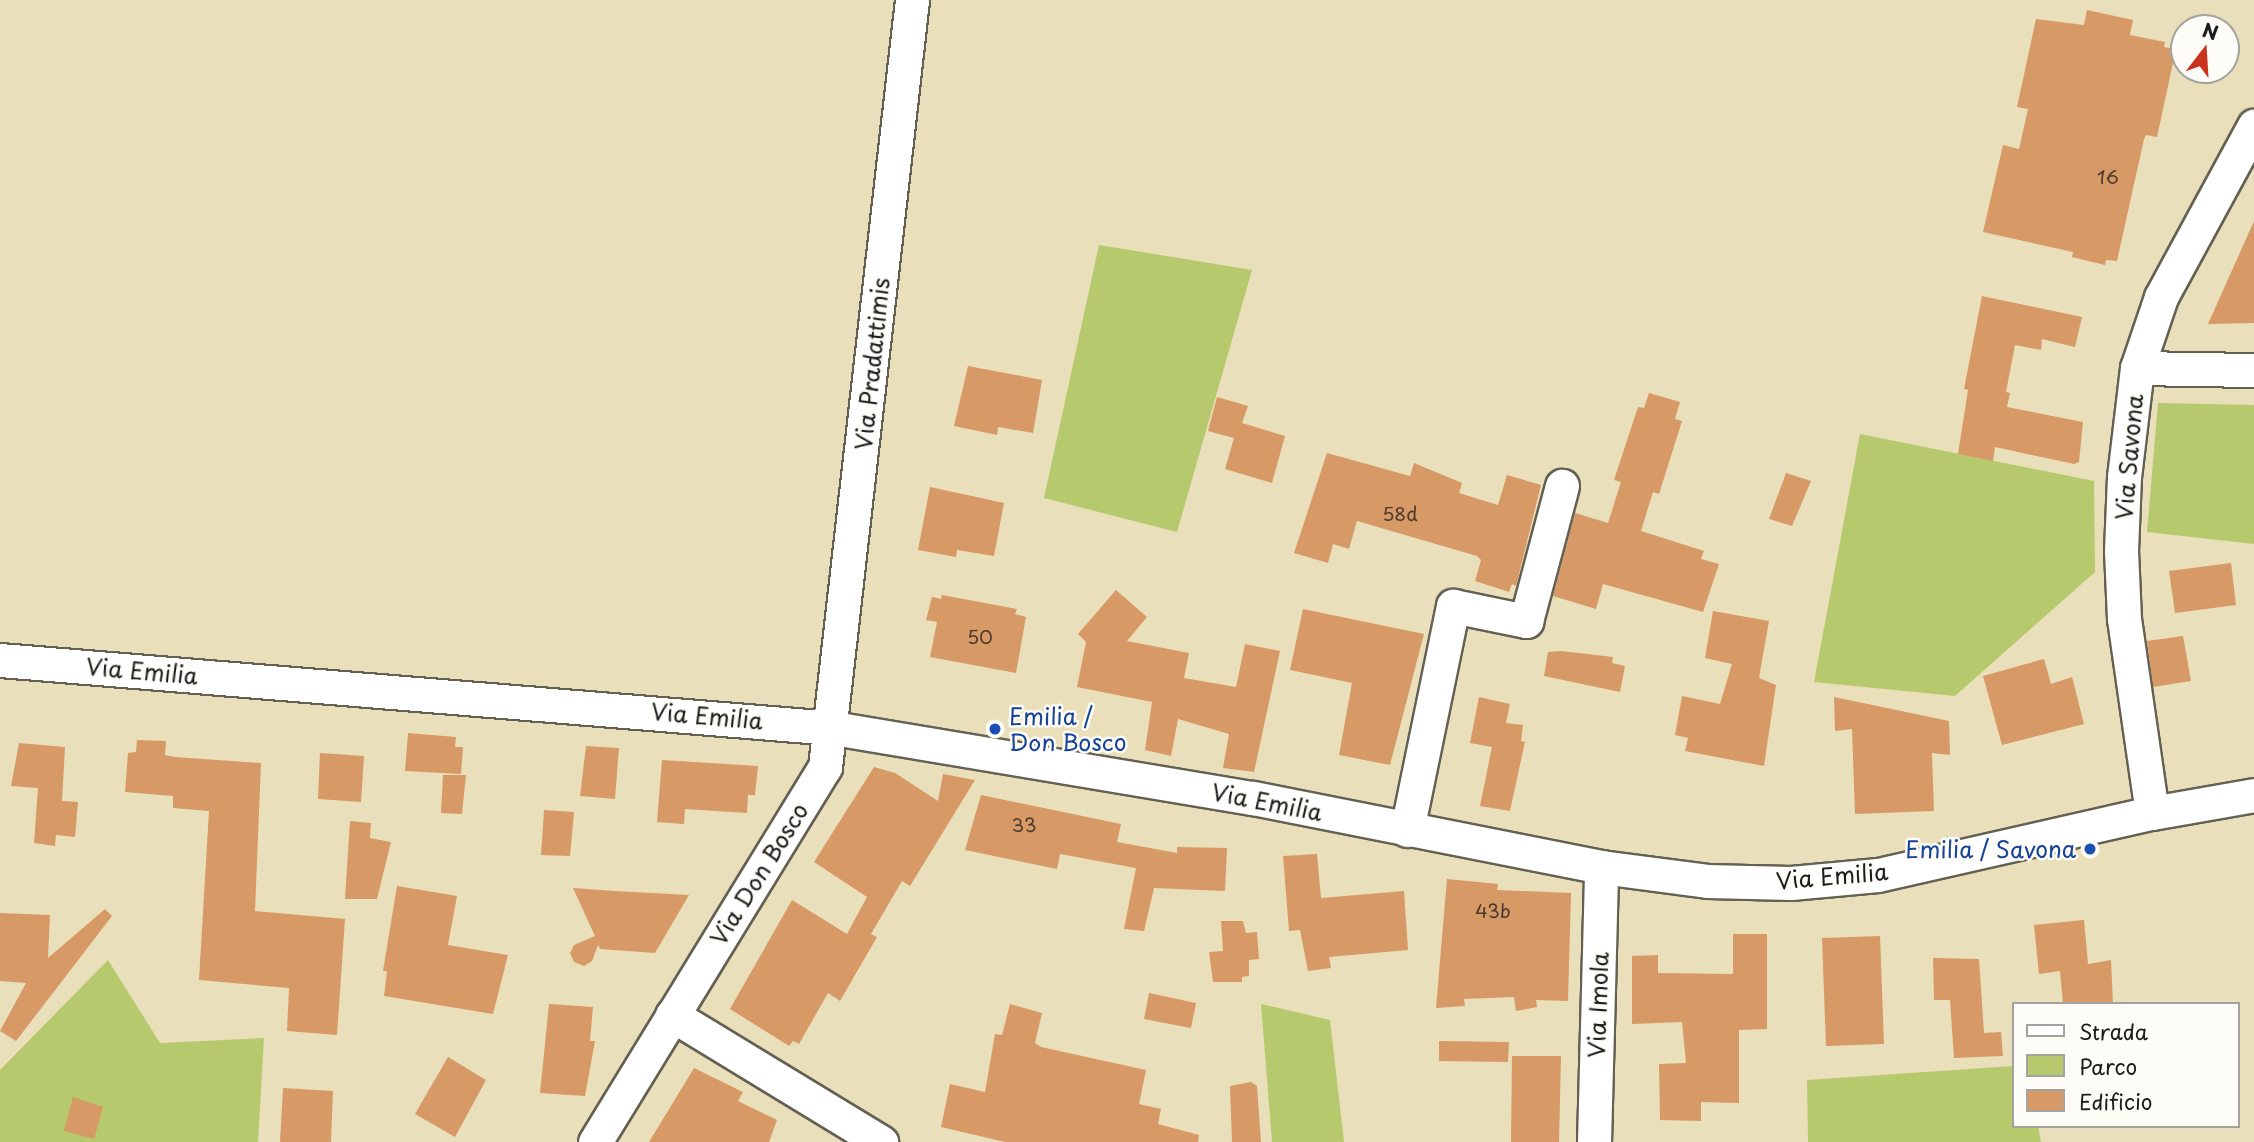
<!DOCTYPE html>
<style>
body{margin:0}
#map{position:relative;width:2254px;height:1142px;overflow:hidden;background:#e9dfba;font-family:"Playpen Sans",sans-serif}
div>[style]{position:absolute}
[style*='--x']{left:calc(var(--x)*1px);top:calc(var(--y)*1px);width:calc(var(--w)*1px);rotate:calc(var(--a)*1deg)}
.green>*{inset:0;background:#b6c96d}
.building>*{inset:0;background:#d79966}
.roads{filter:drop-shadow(2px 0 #646053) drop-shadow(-2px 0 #646053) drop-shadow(0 2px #646053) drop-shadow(0 -2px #646053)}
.minor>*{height:33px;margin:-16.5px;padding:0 16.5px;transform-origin:16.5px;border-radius:16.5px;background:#fff}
.dots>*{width:19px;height:19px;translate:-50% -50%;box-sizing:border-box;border:4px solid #fdfcf7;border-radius:50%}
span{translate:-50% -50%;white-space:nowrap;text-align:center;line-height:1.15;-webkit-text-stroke:5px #fdfcf7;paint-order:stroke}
.number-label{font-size:19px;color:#4b3b2e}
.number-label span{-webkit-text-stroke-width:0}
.street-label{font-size:23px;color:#1c1c1c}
.transit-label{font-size:23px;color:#164399}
.left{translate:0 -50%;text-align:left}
.right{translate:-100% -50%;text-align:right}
.legend{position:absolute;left:2012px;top:1002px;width:228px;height:126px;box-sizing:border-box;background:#fdfcf7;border:2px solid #a3a29f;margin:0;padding:9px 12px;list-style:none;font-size:21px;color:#1c1c1c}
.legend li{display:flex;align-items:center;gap:14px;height:35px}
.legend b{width:35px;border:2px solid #a3a29f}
.north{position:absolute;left:2170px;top:14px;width:70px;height:70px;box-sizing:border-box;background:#fdfcf7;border:2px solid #a3a29f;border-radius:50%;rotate:17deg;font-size:19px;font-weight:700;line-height:28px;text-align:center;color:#1c1c1c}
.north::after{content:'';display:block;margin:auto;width:24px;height:32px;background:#c8321e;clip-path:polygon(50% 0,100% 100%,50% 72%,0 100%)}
</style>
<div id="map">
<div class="green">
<i style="clip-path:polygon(1099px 245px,1252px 270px,1177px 532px,1044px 498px)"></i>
<i style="clip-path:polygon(2158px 403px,2254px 405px,2254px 544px,2147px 532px)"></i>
<i style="clip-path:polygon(1860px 434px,2094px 481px,2095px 572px,1955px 696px,1814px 682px)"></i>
<i style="clip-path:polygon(108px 960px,160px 1043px,264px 1038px,258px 1142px,0 1142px,0 1070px)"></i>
<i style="clip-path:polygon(1261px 1004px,1330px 1020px,1344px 1142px,1272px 1142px)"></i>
<i style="clip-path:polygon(2014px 1066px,2014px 1126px,2038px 1126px,2041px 1142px,1808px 1142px,1807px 1080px)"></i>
</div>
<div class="building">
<i style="clip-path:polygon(2087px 10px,2133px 20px,2130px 35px,2165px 42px,2164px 47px,2176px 49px,2157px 137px,2146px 135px,2144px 139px,2117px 261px,2106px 260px,2105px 265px,2072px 257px,2073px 252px,1983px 232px,2003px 145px,2019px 149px,2028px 109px,2017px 107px,2036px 19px,2084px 25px)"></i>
<i style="clip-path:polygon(2254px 221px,2254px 323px,2208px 324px)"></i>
<i style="clip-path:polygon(1982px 296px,2082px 317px,2075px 347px,2042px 339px,2041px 350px,2015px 345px,2006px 392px,2010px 393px,2007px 407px,2083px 422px,2079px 462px,2074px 464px,1995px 447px,1993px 461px,1958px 454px,1968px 390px,1964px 389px)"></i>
<i style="clip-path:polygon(968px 366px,1042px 380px,1033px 433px,998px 427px,997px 435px,954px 426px)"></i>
<i style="clip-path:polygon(1649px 393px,1680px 402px,1675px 419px,1682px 421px,1659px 494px,1653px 492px,1641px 531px,1704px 551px,1701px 559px,1719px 564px,1703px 612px,1603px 584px,1596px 609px,1553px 596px,1575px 513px,1608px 523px,1621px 482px,1614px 480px,1638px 407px,1644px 408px)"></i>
<i style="clip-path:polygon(1217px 397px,1248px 406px,1242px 423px,1285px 436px,1272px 483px,1225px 469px,1234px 438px,1208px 431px)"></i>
<i style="clip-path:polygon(1327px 453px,1410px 476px,1414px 463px,1462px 483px,1459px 493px,1498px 505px,1507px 475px,1541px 485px,1516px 586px,1512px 584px,1509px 592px,1475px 581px,1481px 560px,1477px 556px,1357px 521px,1349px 549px,1333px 544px,1328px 563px,1294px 553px)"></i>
<i style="clip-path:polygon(1786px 473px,1811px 481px,1792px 526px,1769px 519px)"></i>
<i style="clip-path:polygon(930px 487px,1004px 503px,994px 556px,957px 550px,956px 557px,918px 550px)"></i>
<i style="clip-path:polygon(2231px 563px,2236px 605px,2175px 613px,2169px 571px)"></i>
<i style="clip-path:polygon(1116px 590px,1147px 617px,1127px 641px,1189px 653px,1184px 678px,1236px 687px,1245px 644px,1280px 651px,1254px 772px,1223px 768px,1229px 734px,1178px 719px,1171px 756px,1145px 750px,1152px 702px,1077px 687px,1086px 642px,1078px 634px)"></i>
<i style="clip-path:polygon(942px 595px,1017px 609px,1015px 614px,1026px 617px,1016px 673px,930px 657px,937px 622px,926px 620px,932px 597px,941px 599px)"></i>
<i style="clip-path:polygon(1303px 609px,1424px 634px,1390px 765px,1339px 755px,1352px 683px,1290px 670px)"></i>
<i style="clip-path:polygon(1713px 611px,1769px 621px,1759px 678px,1776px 685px,1764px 766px,1685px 751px,1688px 738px,1675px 735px,1682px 696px,1720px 704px,1732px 664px,1705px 658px)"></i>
<i style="clip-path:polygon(2183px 636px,2191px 681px,2153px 687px,2147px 641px)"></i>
<i style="clip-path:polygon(1561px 651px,1613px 657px,1612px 663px,1625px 666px,1620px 692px,1544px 676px,1548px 652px)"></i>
<i style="clip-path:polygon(2044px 659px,2051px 684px,2072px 677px,2084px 724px,2002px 745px,1983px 676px)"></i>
<i style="clip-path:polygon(1479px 697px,1510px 704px,1506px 723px,1523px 725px,1521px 741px,1525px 742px,1510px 811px,1480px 806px,1492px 747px,1470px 743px)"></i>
<i style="clip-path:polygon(1834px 697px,1949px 721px,1950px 755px,1932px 753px,1934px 811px,1855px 814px,1852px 729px,1835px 731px)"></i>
<i style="clip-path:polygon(408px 733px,456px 737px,455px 747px,463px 747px,461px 774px,405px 771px)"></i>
<i style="clip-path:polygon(137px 740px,166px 741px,165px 755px,175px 757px,261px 763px,255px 911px,345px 919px,337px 1035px,287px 1031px,289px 988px,199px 980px,209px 811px,173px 808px,173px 796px,125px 792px,128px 753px,136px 752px)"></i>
<i style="clip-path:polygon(19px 743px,65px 747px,62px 801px,78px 802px,75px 837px,56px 835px,55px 846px,34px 843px,38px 788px,11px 786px)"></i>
<i style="clip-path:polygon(586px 746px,619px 748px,615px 799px,580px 796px)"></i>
<i style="clip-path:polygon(320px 753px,364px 756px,361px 802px,318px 799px)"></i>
<i style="clip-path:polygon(662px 760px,758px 766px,755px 795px,748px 795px,747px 813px,685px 809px,684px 824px,657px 822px)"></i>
<i style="clip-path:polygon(874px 767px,895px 773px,938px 801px,943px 774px,975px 780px,910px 886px,902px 881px,871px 934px,877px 937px,840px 1001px,828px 993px,799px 1044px,793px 1041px,789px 1046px,730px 1009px,792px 900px,847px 934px,867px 897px,814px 862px)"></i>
<i style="clip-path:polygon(443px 775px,466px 775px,462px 814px,441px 813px)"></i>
<i style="clip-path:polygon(981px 795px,1121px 824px,1117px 842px,1177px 853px,1177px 847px,1227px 848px,1225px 891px,1154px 888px,1144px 931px,1124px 929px,1136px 868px,1060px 854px,1057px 869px,965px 850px)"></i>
<i style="clip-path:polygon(544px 810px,574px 812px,570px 856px,541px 855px)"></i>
<i style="clip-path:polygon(350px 821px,371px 823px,370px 838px,391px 842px,377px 899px,345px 899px)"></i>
<i style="clip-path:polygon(1317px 854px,1321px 898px,1404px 891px,1408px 950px,1329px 957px,1331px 968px,1308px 971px,1300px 930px,1289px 931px,1283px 856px)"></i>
<i style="clip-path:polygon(1447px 879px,1498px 884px,1497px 890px,1571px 893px,1568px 1001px,1536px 1000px,1537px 1007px,1516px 1011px,1514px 997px,1464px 999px,1465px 1006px,1436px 1008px)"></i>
<i style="clip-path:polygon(397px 886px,457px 896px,448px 945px,508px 955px,493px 1014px,384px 996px,387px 971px,383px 971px)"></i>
<i style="clip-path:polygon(573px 888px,615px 891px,689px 895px,655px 953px,600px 949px,598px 945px,592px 961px,584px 966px,574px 962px,570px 953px,574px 945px,595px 936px)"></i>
<i style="clip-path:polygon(105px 909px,112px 916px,16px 1041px,0 1031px,26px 983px,0 981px,0 913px,50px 915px,48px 958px)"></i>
<i style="clip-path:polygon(2084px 920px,2088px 964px,2111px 960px,2113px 1004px,2063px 1004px,2060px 971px,2039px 974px,2034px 925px)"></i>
<i style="clip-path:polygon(1221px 921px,1243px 921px,1246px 933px,1257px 932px,1259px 959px,1249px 960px,1249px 976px,1242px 977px,1242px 982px,1213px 982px,1209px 952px,1223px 951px)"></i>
<i style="clip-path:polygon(1733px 934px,1767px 934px,1767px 1029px,1739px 1030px,1739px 1103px,1701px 1102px,1701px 1121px,1660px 1120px,1659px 1064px,1686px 1063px,1682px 1022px,1632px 1024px,1632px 956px,1658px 955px,1658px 973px,1733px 974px)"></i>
<i style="clip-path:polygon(1880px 936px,1884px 1044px,1826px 1046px,1822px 938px)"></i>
<i style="clip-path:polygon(1933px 958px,1979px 959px,1984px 1033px,2001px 1032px,2003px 1056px,1954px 1058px,1950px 1000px,1934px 1000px)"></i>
<i style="clip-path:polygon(1149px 993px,1196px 1003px,1191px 1028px,1144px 1019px)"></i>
<i style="clip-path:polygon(549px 1004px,593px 1007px,590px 1041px,595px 1041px,585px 1096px,540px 1093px)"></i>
<i style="clip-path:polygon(1010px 1004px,1042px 1013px,1035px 1043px,1041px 1047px,1146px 1070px,1139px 1104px,1161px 1109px,1158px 1124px,1199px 1135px,1198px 1142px,1005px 1142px,941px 1127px,950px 1084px,985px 1092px,995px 1034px,1002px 1035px)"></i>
<i style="clip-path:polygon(1439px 1041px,1509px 1042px,1508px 1062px,1439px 1061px)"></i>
<i style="clip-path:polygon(1512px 1056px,1561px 1056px,1559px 1142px,1511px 1142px)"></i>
<i style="clip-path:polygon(448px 1057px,486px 1080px,455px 1137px,415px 1114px)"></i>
<i style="clip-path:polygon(694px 1068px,743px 1092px,738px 1101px,777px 1120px,769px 1142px,649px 1142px)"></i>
<i style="clip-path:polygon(1251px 1082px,1257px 1086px,1261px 1142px,1232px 1142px,1230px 1086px)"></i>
<i style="clip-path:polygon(283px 1088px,333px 1091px,331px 1142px,280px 1142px)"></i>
<i style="clip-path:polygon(73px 1097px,103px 1107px,94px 1139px,64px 1131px)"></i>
</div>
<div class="roads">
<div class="minor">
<i style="--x:2137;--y:368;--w:117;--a:1"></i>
<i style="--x:0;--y:660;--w:836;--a:4.67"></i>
<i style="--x:833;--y:728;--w:426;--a:9.5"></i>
<i style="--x:1253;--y:798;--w:355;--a:11.2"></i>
<i style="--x:1601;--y:867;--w:107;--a:7.5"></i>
<i style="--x:1707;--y:881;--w:84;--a:1.4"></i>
<i style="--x:1791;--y:883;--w:87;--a:-5.3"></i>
<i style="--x:1878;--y:875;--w:281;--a:-12.8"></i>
<i style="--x:2152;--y:813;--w:104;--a:-10"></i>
<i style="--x:2152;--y:813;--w:196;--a:-98.2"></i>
<i style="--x:2124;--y:619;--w:68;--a:-92.5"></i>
<i style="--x:2121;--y:551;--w:74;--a:-87.7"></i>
<i style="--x:2124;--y:477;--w:110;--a:-83.2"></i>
<i style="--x:2137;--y:368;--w:75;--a:-71.3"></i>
<i style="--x:2161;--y:297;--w:195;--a:-61.5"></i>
<i style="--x:1407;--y:830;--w:229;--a:-78.4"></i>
<i style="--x:1453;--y:606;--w:75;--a:11.6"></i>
<i style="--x:1526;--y:621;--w:140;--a:-75.1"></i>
<i style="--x:672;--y:1015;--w:245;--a:31.3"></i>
<i style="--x:595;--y:1142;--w:440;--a:-58.5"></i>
<i style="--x:825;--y:767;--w:772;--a:-83.53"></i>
<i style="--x:1594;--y:1142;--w:275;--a:-88.5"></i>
</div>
</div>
<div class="dots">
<i style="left:995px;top:729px;background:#1a4fb4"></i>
<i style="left:2090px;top:849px;background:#1a4fb4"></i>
</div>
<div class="number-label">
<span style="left:2108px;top:177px">16</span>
<span style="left:1400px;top:514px">58d</span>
<span style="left:980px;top:637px">50</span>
<span style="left:1024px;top:825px">33</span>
<span style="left:1493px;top:911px">43b</span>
</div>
<div class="street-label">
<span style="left:872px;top:364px;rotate:-84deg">Via Pradattimis</span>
<span style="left:2129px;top:457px;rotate:-85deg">Via Savona</span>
<span style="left:142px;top:671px;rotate:5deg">Via Emilia</span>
<span style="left:707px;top:716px;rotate:5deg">Via Emilia</span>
<span style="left:1267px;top:802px;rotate:11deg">Via Emilia</span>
<span style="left:759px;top:874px;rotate:-58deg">Via Don Bosco</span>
<span style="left:1832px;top:876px;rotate:-5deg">Via Emilia</span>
<span style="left:1598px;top:1005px;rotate:-88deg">Via Imola</span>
</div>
<div class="transit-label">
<span class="left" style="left:1009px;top:729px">Emilia /<br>Don Bosco</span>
<span class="right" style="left:2076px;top:849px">Emilia / Savona</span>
</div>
<ul class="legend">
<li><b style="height:9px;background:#fff"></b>Strada</li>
<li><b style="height:19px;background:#b6c96d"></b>Parco</li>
<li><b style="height:19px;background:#d79966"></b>Edificio</li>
</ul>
<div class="north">N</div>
</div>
